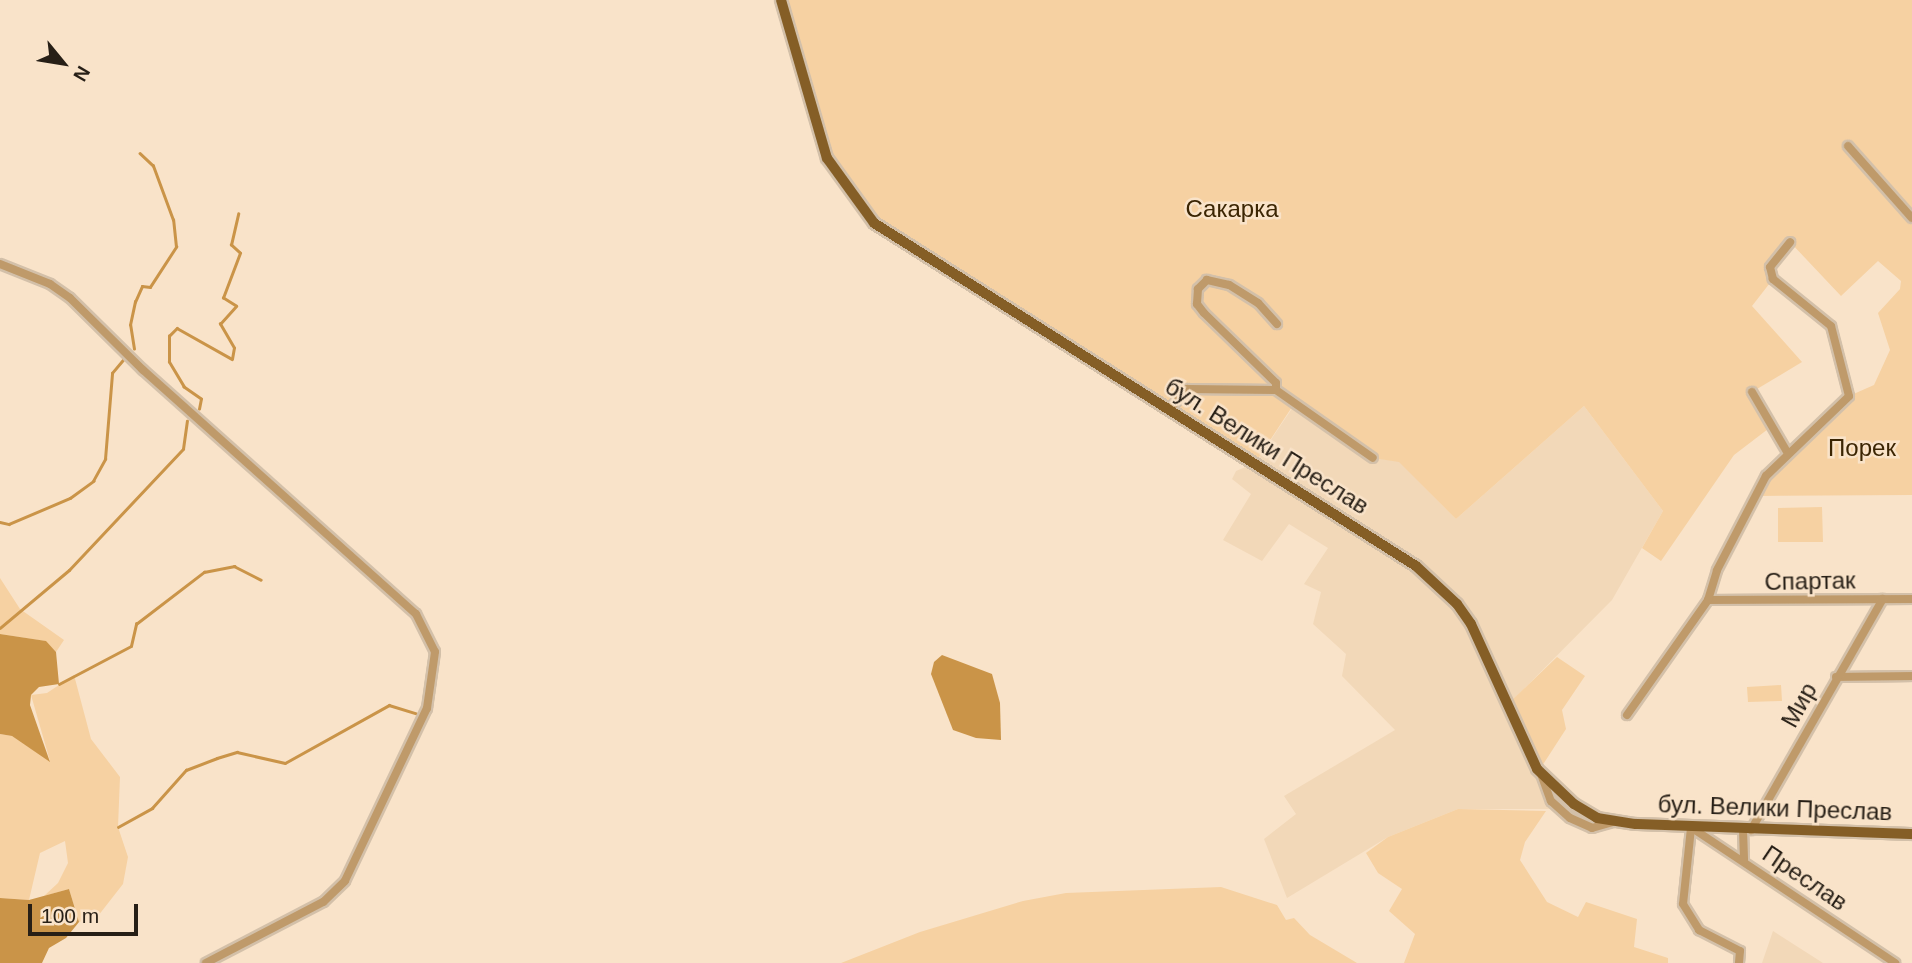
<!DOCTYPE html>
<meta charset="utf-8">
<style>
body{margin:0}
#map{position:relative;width:1912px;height:963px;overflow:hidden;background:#f9e3c9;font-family:Helvetica,sans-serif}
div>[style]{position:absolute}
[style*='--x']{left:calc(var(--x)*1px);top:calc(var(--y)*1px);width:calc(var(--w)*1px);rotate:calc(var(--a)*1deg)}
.built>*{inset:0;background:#f2d8b8}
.green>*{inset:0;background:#f6d1a2}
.water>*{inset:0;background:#ca9448}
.stream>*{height:2.5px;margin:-1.25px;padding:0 1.25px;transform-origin:1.25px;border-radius:1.25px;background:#ca9448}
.roads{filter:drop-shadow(2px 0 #d3c0a9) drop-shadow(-2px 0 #d3c0a9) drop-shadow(0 2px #d3c0a9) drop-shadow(0 -2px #d3c0a9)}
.minor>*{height:8px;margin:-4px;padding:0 4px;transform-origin:4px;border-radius:4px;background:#bf9a6a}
.major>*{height:10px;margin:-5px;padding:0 5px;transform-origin:5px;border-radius:5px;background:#855e26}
span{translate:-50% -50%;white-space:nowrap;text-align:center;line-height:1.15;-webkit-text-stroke:5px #f9e3c9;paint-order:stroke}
.park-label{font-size:24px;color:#3b2503}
.street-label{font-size:24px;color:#271f16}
.north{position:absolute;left:28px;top:28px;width:70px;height:70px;-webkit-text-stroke:5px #f9e3c9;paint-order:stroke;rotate:120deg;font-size:19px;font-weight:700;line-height:28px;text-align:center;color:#271f16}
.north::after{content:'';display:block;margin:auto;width:24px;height:32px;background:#271f16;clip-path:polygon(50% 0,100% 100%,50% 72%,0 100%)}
.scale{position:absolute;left:28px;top:904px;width:110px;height:32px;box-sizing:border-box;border:4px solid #271f16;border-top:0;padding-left:9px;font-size:21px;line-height:24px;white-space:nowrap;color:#271f16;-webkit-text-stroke:5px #f9e3c9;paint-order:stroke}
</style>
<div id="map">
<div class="built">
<i style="clip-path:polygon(1295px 404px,1373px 458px,1399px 461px,1456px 519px,1584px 406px,1663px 511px,1612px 600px,1509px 704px,1559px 809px,1458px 809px,1388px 837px,1287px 898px,1264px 839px,1296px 814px,1284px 796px,1395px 730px,1342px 676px,1346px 654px,1313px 624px,1321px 592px,1304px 584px,1328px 548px,1289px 524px,1262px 561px,1223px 540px,1251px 494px,1232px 479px,1236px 471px,1255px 463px)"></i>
<i style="clip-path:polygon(1773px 931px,1823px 963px,1762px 963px)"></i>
</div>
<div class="green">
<i style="clip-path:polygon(781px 0,1912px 0,1912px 495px,1756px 496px,1766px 476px,1849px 396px,1874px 385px,1890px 350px,1878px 313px,1900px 289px,1901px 281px,1878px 261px,1841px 296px,1790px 242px,1770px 267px,1773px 279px,1752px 306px,1802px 362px,1752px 392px,1772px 426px,1734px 455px,1661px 561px,1642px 548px,1663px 511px,1584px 406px,1456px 519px,1399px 462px,1373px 458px,1294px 404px,1255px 463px,901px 243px,839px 181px)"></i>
<i style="clip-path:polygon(1822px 507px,1823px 542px,1778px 542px,1778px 508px)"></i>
<i style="clip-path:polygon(0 578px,20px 609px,64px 640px,56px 652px,45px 641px,0 634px)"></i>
<i style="clip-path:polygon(1557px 657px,1585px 676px,1562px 710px,1566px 729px,1542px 766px,1508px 704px)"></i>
<i style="clip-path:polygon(74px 675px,91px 739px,120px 777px,118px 827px,128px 857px,123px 884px,98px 916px,79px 922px,69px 889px,44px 896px,58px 883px,68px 863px,65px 841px,40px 853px,29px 900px,0 898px,0 734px,12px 736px,50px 761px,31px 695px,47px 693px)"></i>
<i style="clip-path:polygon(1781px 685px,1782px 701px,1748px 702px,1747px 687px)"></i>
<i style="clip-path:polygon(1458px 809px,1546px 811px,1525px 842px,1520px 860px,1547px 902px,1578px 917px,1586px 902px,1637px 919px,1634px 947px,1668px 958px,1668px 963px,1404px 963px,1415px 934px,1389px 911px,1402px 889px,1378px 873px,1366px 853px,1388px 837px)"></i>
<i style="clip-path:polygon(1221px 887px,1277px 905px,1286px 920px,1294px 918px,1310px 935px,1357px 963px,841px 963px,920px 932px,1023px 901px,1066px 893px)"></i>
</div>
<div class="water">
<i style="clip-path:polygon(0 634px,46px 641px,56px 652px,59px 684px,39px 687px,31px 695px,30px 705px,50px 762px,12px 736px,0 734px)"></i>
<i style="clip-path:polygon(942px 655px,992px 674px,1000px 703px,1001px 740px,976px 738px,953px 730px,931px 674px,934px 662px)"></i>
<i style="clip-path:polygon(69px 889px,79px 922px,66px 938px,49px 948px,42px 963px,0 963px,0 898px,29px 900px)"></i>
</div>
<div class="stream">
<i style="--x:134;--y:349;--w:24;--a:-99"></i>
<i style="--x:130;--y:325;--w:24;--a:-78"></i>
<i style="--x:135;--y:302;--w:17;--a:-66"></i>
<i style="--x:142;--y:286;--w:8;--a:7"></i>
<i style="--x:150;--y:287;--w:48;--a:-57"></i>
<i style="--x:176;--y:247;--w:27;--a:-96"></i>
<i style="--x:173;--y:220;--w:58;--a:-110.3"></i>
<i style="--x:153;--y:166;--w:18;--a:-137"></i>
<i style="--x:199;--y:409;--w:10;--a:-79"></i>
<i style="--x:201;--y:399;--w:21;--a:-145"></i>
<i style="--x:184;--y:387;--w:29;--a:-121"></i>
<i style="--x:169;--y:362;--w:26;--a:-90"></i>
<i style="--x:169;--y:336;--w:11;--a:-45"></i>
<i style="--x:177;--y:328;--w:63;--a:29.4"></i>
<i style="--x:232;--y:359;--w:11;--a:-80"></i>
<i style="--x:234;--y:348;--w:28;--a:-120"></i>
<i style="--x:220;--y:324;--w:24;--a:-48"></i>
<i style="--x:236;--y:306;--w:15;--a:-148"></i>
<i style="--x:223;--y:298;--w:48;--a:-69.3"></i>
<i style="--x:240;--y:253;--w:12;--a:-138"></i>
<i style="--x:231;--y:245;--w:32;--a:-77"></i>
<i style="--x:0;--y:522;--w:9;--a:13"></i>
<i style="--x:9;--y:524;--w:66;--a:-23.1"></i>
<i style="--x:70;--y:498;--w:29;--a:-36"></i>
<i style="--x:93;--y:481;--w:25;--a:-61"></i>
<i style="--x:105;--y:459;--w:86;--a:-85.3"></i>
<i style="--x:112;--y:373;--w:17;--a:-50"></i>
<i style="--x:0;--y:628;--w:90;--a:-40"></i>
<i style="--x:69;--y:570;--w:166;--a:-46.7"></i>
<i style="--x:183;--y:449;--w:28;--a:-82"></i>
<i style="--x:59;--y:684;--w:81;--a:-27.8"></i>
<i style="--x:131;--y:646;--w:23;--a:-77"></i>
<i style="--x:136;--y:624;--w:86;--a:-37.4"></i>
<i style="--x:204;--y:572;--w:31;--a:-11"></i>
<i style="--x:234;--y:566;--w:30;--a:27"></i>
<i style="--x:118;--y:827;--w:39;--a:-29"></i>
<i style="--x:152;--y:808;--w:51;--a:-48.2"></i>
<i style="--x:186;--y:770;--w:33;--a:-21"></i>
<i style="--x:217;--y:758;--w:21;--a:-17"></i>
<i style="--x:237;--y:752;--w:49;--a:12.9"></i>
<i style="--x:285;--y:763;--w:119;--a:-29.1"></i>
<i style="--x:389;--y:705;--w:28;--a:17"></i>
</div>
<div class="roads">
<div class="minor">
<i style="--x:1848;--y:146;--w:96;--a:48.4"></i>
<i style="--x:0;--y:264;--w:54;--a:21.8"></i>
<i style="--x:50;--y:284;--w:24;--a:35"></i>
<i style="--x:70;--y:298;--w:103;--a:44.6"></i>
<i style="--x:143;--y:370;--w:366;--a:41.8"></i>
<i style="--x:416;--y:614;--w:42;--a:63.4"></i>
<i style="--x:435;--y:652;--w:57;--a:98.1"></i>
<i style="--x:427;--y:708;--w:191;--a:115.4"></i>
<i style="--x:345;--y:881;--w:30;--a:136"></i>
<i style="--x:323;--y:902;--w:132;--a:152.5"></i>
<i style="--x:1277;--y:324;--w:28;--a:-132"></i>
<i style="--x:1258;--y:303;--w:34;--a:-148"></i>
<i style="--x:1229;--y:285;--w:23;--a:-167"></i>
<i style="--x:1207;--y:280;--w:13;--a:135"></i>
<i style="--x:1198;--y:289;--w:15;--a:94"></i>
<i style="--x:1197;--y:304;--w:11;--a:52"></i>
<i style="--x:1204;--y:313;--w:100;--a:44.2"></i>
<i style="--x:1276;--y:383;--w:7;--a:90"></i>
<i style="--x:1276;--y:390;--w:118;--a:35"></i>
<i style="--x:1752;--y:392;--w:69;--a:59.7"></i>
<i style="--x:1169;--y:410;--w:28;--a:-49"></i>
<i style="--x:1187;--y:389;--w:89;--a:0.6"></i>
<i style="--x:1708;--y:600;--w:204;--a:-0.3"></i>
<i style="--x:1836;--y:677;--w:76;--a:-0.8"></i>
<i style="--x:1627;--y:715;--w:141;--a:-54.8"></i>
<i style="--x:1708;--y:600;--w:31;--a:-73"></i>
<i style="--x:1717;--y:570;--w:106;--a:-62.5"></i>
<i style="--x:1766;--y:476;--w:115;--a:-43.9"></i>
<i style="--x:1849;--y:396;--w:72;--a:-104.4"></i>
<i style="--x:1831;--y:326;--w:75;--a:-141"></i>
<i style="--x:1773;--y:279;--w:12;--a:-104"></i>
<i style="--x:1770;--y:267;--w:32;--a:-51"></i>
<i style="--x:1541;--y:774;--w:29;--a:70"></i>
<i style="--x:1551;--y:801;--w:25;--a:42"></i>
<i style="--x:1570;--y:818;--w:24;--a:24"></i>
<i style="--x:1592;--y:828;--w:22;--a:-16"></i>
<i style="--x:1691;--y:828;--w:76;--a:96"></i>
<i style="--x:1683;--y:904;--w:31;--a:58"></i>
<i style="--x:1699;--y:930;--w:46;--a:27.1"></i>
<i style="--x:1740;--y:951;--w:12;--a:95"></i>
<i style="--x:1692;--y:828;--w:244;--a:33.6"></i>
<i style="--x:1743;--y:830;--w:30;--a:88"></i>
<i style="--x:1751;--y:830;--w:266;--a:-60.3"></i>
</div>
<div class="major">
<i style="--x:781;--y:0;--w:165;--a:73.8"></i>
<i style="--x:827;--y:158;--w:80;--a:54.1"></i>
<i style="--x:874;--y:223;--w:641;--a:32.33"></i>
<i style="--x:1416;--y:566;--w:56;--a:42.8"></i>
<i style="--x:1457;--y:604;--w:24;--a:55"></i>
<i style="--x:1471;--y:624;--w:159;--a:65.5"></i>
<i style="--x:1537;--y:769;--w:51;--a:43.4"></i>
<i style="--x:1574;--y:804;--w:27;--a:31"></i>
<i style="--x:1597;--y:818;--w:39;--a:9"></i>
<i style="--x:1636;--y:824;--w:276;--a:2.1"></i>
</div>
</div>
<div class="park-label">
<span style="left:1232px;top:209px">Сакарка</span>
<span style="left:1862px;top:448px">Порек</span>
</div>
<div class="street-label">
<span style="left:1267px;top:446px;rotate:32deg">бул. Велики Преслав</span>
<span style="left:1810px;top:581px;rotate:-1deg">Спартак</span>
<span style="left:1799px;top:705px;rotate:-61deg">Мир</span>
<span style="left:1775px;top:808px;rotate:2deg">бул. Велики Преслав</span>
<span style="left:1805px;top:878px;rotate:34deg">Преслав</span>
</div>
<div class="north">N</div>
<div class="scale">100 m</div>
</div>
